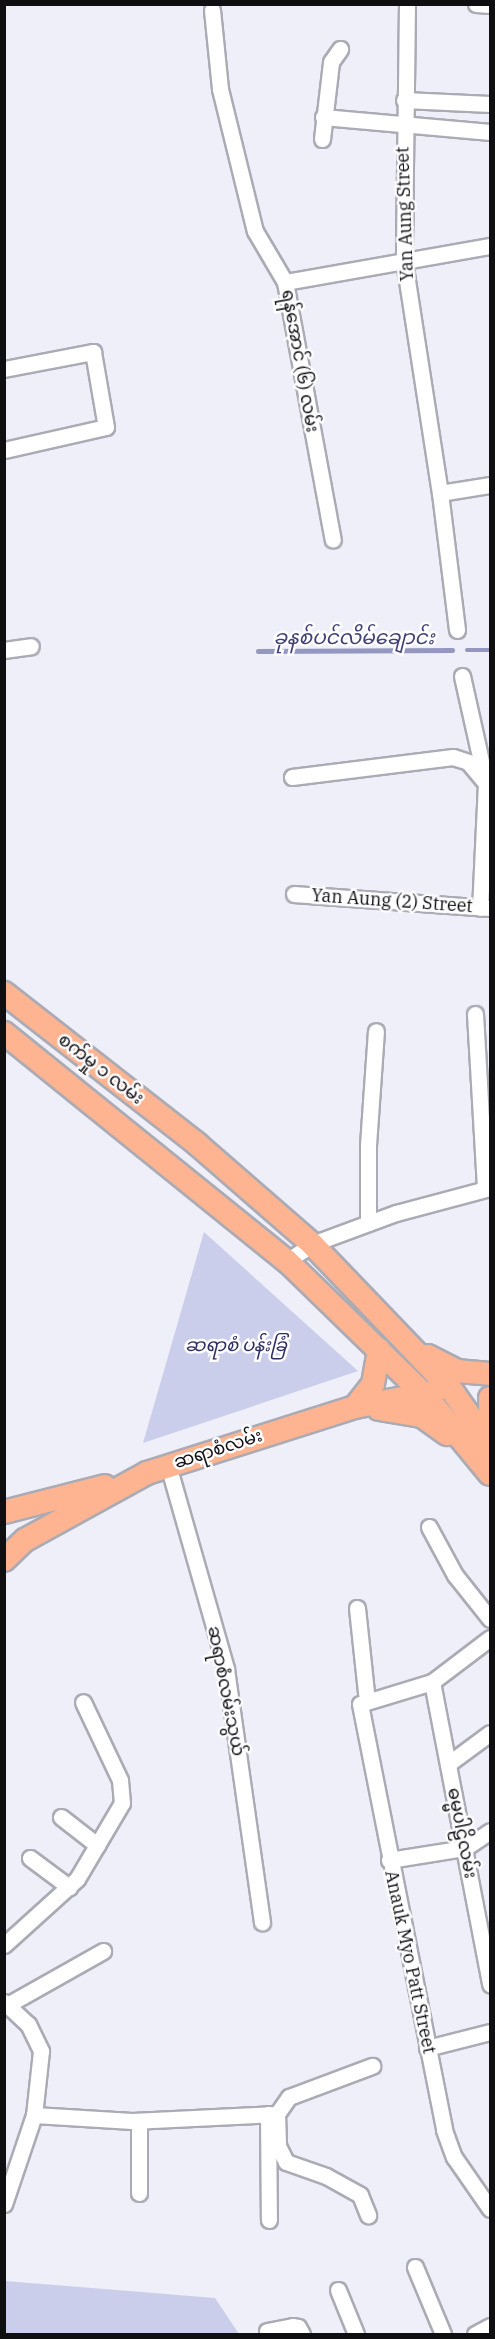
<!DOCTYPE html>
<meta charset="utf-8">
<style>
body{margin:0}
#map{position:relative;width:495px;height:2339px;overflow:hidden;background:#eeeff9;font-family:"IBM Plex Serif","Noto Sans Myanmar",serif}
div>[style]{position:absolute}
[style*='--x']{left:calc(var(--x)*1px);top:calc(var(--y)*1px);width:calc(var(--w)*1px);rotate:calc(var(--a)*1deg)}
.green>*{inset:0;background:#caceeb}
.stream>*{height:4.5px;margin:-2.25px;padding:0 2.25px;transform-origin:2.25px;border-radius:2.25px;background:#9498c0}
.roads{filter:drop-shadow(2px 0 #aaabb4) drop-shadow(-2px 0 #aaabb4) drop-shadow(0 2px #aaabb4) drop-shadow(0 -2px #aaabb4)}
.minor>*{height:15px;margin:-7.5px;padding:0 7.5px;transform-origin:7.5px;border-radius:7.5px;background:#fff}
.primary>*{height:22px;margin:-11px;padding:0 11px;transform-origin:11px;border-radius:11px;background:#feb491}
span{translate:-50% -50%;white-space:nowrap;text-align:center;line-height:1.15;-webkit-text-stroke:5px #fdfdff;paint-order:stroke}
.street-label{font-size:18px;color:#0f0f12}
.park-label{font-size:18px;color:#2d2d61;font-style:italic}
.water-label{font-size:20px;color:#3f4076;font-style:italic}
.frame{position:absolute;inset:0;border:6px solid #0f0f12;pointer-events:none}
</style>
<div id="map">
<div class="green">
<i style="clip-path:polygon(204px 1232px,358px 1371px,143px 1443px)"></i>
<i style="clip-path:polygon(5px 2281px,215px 2298px,239px 2334px,5px 2334px)"></i>
</div>
<div class="stream">
<i style="--x:467;--y:650;--w:23;--a:0"></i>
<i style="--x:258;--y:651;--w:194;--a:-0.3"></i>
</div>
<div class="roads">
<div class="minor">
<i style="--x:407;--y:4;--w:257;--a:90.7"></i>
<i style="--x:404;--y:261;--w:235;--a:81.2"></i>
<i style="--x:440;--y:493;--w:138;--a:82.9"></i>
<i style="--x:476;--y:4;--w:14;--a:4"></i>
<i style="--x:212;--y:10;--w:79;--a:84.2"></i>
<i style="--x:220;--y:89;--w:146;--a:76.2"></i>
<i style="--x:255;--y:231;--w:59;--a:59.5"></i>
<i style="--x:285;--y:282;--w:262;--a:79.5"></i>
<i style="--x:404;--y:100;--w:86;--a:2.7"></i>
<i style="--x:323;--y:117;--w:168;--a:5.1"></i>
<i style="--x:322;--y:139;--w:78;--a:-83.3"></i>
<i style="--x:331;--y:62;--w:16;--a:-55"></i>
<i style="--x:285;--y:282;--w:208;--a:-10"></i>
<i style="--x:4;--y:369;--w:91;--a:-10.8"></i>
<i style="--x:93;--y:352;--w:76;--a:80.2"></i>
<i style="--x:106;--y:427;--w:105;--a:167.3"></i>
<i style="--x:440;--y:493;--w:51;--a:-9.1"></i>
<i style="--x:4;--y:650;--w:27;--a:-8"></i>
<i style="--x:462;--y:676;--w:110;--a:77.4"></i>
<i style="--x:486;--y:783;--w:125;--a:92.7"></i>
<i style="--x:292;--y:777;--w:162;--a:-7.1"></i>
<i style="--x:453;--y:757;--w:16;--a:18"></i>
<i style="--x:468;--y:762;--w:26;--a:50"></i>
<i style="--x:294;--y:894;--w:196;--a:4.1"></i>
<i style="--x:475;--y:1014;--w:175;--a:86.7"></i>
<i style="--x:368;--y:1223;--w:78;--a:-90"></i>
<i style="--x:368;--y:1145;--w:114;--a:-86"></i>
<i style="--x:287;--y:1261;--w:30;--a:-34"></i>
<i style="--x:312;--y:1244;--w:90;--a:-20.3"></i>
<i style="--x:396;--y:1213;--w:97;--a:-14.9"></i>
<i style="--x:168;--y:1465;--w:212;--a:74.1"></i>
<i style="--x:226;--y:1669;--w:256;--a:81.9"></i>
<i style="--x:429;--y:1527;--w:55;--a:61.6"></i>
<i style="--x:455;--y:1575;--w:56;--a:51.5"></i>
<i style="--x:357;--y:1608;--w:94;--a:83.9"></i>
<i style="--x:490;--y:1638;--w:73;--a:142.8"></i>
<i style="--x:432;--y:1682;--w:75;--a:163"></i>
<i style="--x:360;--y:1704;--w:434;--a:78.8"></i>
<i style="--x:444;--y:2130;--w:29;--a:70"></i>
<i style="--x:454;--y:2157;--w:63;--a:55.3"></i>
<i style="--x:432;--y:1682;--w:308;--a:79.1"></i>
<i style="--x:448;--y:1764;--w:52;--a:-36.4"></i>
<i style="--x:61;--y:1817;--w:46;--a:37.9"></i>
<i style="--x:30;--y:1858;--w:49;--a:36.6"></i>
<i style="--x:389;--y:1860;--w:77;--a:-9"></i>
<i style="--x:465;--y:1848;--w:30;--a:-34"></i>
<i style="--x:4;--y:1945;--w:98;--a:-42.1"></i>
<i style="--x:77;--y:1879;--w:88;--a:-59.4"></i>
<i style="--x:122;--y:1803;--w:23;--a:-95"></i>
<i style="--x:120;--y:1780;--w:86;--a:-115.4"></i>
<i style="--x:4;--y:2002;--w:33;--a:43"></i>
<i style="--x:28;--y:2024;--w:30;--a:64"></i>
<i style="--x:41;--y:2051;--w:64;--a:96.2"></i>
<i style="--x:34;--y:2115;--w:94;--a:108.6"></i>
<i style="--x:9;--y:2004;--w:108;--a:-29.4"></i>
<i style="--x:427;--y:2048;--w:65;--a:-14.3"></i>
<i style="--x:268;--y:2114;--w:106;--a:89.5"></i>
<i style="--x:277;--y:2114;--w:32;--a:88"></i>
<i style="--x:278;--y:2146;--w:18;--a:63"></i>
<i style="--x:286;--y:2162;--w:42;--a:19.3"></i>
<i style="--x:326;--y:2176;--w:39;--a:29"></i>
<i style="--x:360;--y:2195;--w:22;--a:68"></i>
<i style="--x:34;--y:2115;--w:98;--a:3.5"></i>
<i style="--x:132;--y:2121;--w:145;--a:-2.8"></i>
<i style="--x:277;--y:2114;--w:21;--a:-55"></i>
<i style="--x:289;--y:2097;--w:89;--a:-20.5"></i>
<i style="--x:139;--y:2121;--w:72;--a:90"></i>
<i style="--x:415;--y:2267;--w:73;--a:67.3"></i>
<i style="--x:338;--y:2290;--w:48;--a:67.8"></i>
<i style="--x:267;--y:2331;--w:26;--a:-11"></i>
<i style="--x:293;--y:2326;--w:5;--a:11"></i>
<i style="--x:298;--y:2327;--w:8;--a:60"></i>
<i style="--x:475;--y:2334;--w:17;--a:-28"></i>
</div>
<div class="primary">
<i style="--x:4;--y:993;--w:245;--a:38"></i>
<i style="--x:197;--y:1144;--w:152;--a:41"></i>
<i style="--x:312;--y:1244;--w:199;--a:46.2"></i>
<i style="--x:450;--y:1388;--w:70;--a:54.9"></i>
<i style="--x:4;--y:1033;--w:363;--a:38.9"></i>
<i style="--x:287;--y:1261;--w:192;--a:44.2"></i>
<i style="--x:425;--y:1395;--w:102;--a:50.6"></i>
<i style="--x:428;--y:1356;--w:33;--a:27"></i>
<i style="--x:457;--y:1371;--w:33;--a:5"></i>
<i style="--x:490;--y:1398;--w:24;--a:90"></i>
<i style="--x:355;--y:1407;--w:29;--a:-52"></i>
<i style="--x:373;--y:1384;--w:35;--a:-80"></i>
<i style="--x:379;--y:1409;--w:44;--a:9.2"></i>
<i style="--x:422;--y:1416;--w:31;--a:36"></i>
<i style="--x:4;--y:1512;--w:104;--a:-14.4"></i>
<i style="--x:4;--y:1560;--w:29;--a:-44"></i>
<i style="--x:25;--y:1540;--w:139;--a:-28.8"></i>
<i style="--x:147;--y:1473;--w:218;--a:-17.6"></i>
<i style="--x:355;--y:1407;--w:81;--a:-10.6"></i>
</div>
</div>
<div class="street-label">
<span style="left:405px;top:214px;rotate:-92deg">Yan Aung Street</span>
<span style="left:300px;top:361px;rotate:80deg">ရန်အောင် (၆) လမ်း</span>
<span style="left:392px;top:901px;rotate:4deg">Yan Aung (2) Street</span>
<span style="left:101px;top:1069px;rotate:38deg">စက်မှု ၁ လမ်း</span>
<span style="left:218px;top:1449px;rotate:-18deg">ဆရာစံလမ်း</span>
<span style="left:226px;top:1691px;rotate:79deg">ဆရာစံလမ်းသွယ်</span>
<span style="left:462px;top:1833px;rotate:79deg">ဓမ္မပါဠိလမ်း</span>
<span style="left:410px;top:1962px;rotate:78deg">Anauk Myo Patt Street</span>
</div>
<div class="park-label">
<span style="left:236px;top:1345px">ဆရာစံ ပန်းခြံ</span>
</div>
<div class="water-label">
<span style="left:354px;top:636px">ခုနစ်ပင်လိမ်ချောင်း</span>
</div>
<div class="frame"></div>
</div>
